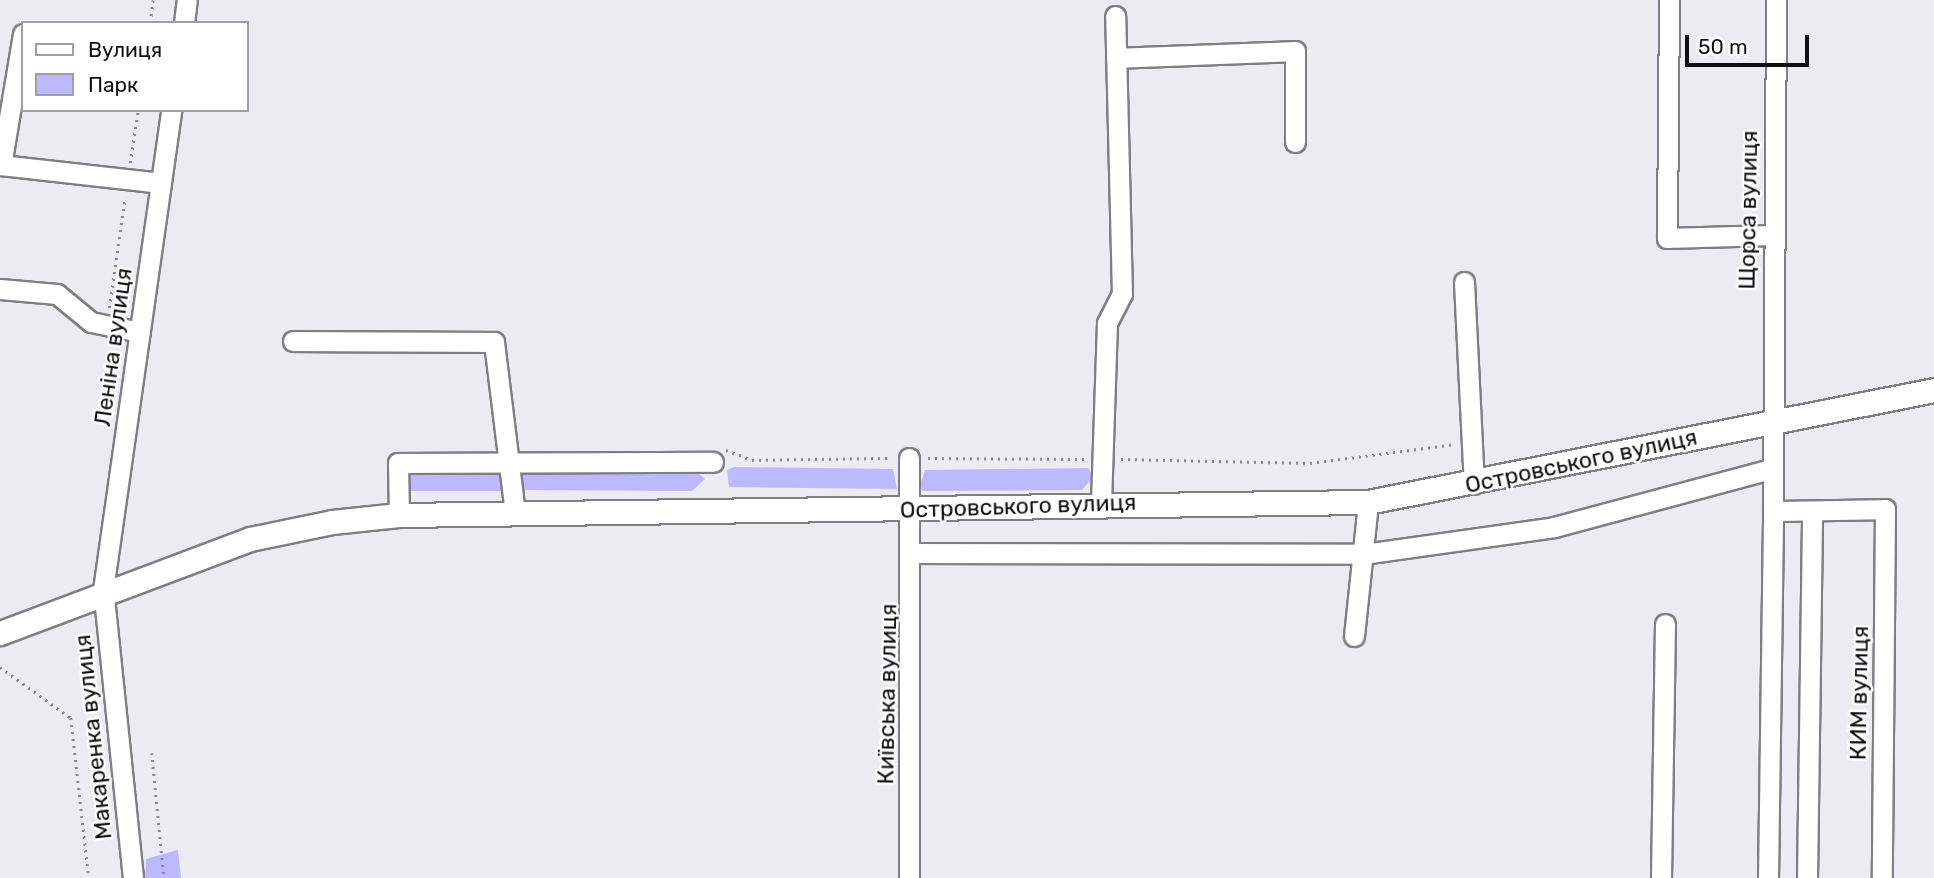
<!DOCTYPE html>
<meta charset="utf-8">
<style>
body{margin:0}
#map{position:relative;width:1934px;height:878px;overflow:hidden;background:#ecebf1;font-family:Rubik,sans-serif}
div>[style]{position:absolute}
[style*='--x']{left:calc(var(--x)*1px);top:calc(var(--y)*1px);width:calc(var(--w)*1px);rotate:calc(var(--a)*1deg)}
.green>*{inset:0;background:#beb8fe}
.path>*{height:2.5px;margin-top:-1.25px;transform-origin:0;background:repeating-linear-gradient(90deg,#89898d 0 2px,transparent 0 7px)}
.roads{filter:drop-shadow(2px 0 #7e7e83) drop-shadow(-2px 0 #7e7e83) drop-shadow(0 2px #7e7e83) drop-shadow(0 -2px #7e7e83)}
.minor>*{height:19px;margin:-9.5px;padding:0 9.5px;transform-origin:9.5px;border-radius:9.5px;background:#fff}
.major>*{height:23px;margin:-11.5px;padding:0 11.5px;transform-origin:11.5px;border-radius:11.5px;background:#fff}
span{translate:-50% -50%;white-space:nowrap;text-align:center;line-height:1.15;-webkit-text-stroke:5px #fff;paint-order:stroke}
.street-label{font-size:23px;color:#0f0f11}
.legend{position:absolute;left:21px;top:21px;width:228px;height:91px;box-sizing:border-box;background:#fff;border:2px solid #9f9fa0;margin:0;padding:9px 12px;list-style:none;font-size:21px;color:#0f0f11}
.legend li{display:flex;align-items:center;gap:14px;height:35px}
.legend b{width:35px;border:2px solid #9f9fa0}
.scale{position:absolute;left:1685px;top:35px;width:124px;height:32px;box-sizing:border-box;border:4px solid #0f0f11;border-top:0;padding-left:9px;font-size:21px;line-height:24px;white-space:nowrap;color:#0f0f11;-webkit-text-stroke:5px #fff;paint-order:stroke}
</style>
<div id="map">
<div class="green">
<i style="clip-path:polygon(734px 467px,893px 469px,897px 489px,729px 487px,727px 470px)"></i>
<i style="clip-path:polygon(693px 468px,705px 479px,692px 491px,520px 490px,521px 471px)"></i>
<i style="clip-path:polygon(1088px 468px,1094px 476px,1082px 490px,922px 491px,920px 485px,925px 470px)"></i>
<i style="clip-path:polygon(408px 471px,508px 471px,508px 491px,408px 491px)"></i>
<i style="clip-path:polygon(178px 850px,181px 878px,145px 878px,146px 859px)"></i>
</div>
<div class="path">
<i style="--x:150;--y:23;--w:23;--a:-83"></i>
<i style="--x:130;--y:163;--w:54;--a:-81.4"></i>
<i style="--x:109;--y:308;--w:112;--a:-81.8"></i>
<i style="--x:726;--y:450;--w:28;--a:21"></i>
<i style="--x:752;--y:460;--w:138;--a:-0.8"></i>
<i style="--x:928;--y:458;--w:158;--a:0.4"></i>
<i style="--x:1121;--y:459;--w:189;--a:1.2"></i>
<i style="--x:1310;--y:463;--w:147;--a:-7.4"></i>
<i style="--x:0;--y:667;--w:87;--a:35.7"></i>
<i style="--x:71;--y:718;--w:161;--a:83.6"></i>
<i style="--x:152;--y:753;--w:126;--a:84.5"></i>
</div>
<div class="roads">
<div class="minor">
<i style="--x:1669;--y:0;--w:238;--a:90.5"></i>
<i style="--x:1667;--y:238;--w:104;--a:-1.7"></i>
<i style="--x:1776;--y:0;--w:511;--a:90.34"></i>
<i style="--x:1773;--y:511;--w:112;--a:-1"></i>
<i style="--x:1885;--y:509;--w:369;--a:90.5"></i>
<i style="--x:184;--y:23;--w:23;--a:-83"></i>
<i style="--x:23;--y:34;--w:133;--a:99.5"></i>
<i style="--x:1;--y:165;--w:161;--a:6.4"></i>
<i style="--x:1116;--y:58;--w:179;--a:-2.2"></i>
<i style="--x:1295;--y:51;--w:91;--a:90"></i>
<i style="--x:1464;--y:282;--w:202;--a:87.2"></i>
<i style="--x:0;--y:289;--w:57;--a:5"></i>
<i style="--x:57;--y:294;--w:44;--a:39.5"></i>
<i style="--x:91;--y:322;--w:50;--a:11.5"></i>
<i style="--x:293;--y:341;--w:201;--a:0.3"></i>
<i style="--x:494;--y:342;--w:173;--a:83"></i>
<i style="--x:1101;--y:503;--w:180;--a:-88.1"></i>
<i style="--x:1107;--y:323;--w:33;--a:-63"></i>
<i style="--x:1122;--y:294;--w:278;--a:-91.4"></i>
<i style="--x:399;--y:515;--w:52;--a:-91.1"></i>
<i style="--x:398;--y:463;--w:315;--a:-0.2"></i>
<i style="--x:913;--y:553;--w:450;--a:0.1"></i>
<i style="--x:1363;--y:554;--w:193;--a:-8"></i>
<i style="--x:1554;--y:527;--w:224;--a:-15"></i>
<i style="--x:1354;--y:636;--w:135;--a:-84"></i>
<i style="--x:133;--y:878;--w:290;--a:-95.9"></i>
<i style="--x:103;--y:590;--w:485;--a:-81.9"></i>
<i style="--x:909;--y:878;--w:420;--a:-90"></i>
<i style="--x:1661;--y:878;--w:254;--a:-89.1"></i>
<i style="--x:1768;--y:878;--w:367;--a:-89.2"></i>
<i style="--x:1807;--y:878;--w:367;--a:-89.2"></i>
</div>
<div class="major">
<i style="--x:0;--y:633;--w:267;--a:-20.6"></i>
<i style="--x:250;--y:539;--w:84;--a:-11.7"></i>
<i style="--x:332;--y:522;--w:67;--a:-6"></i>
<i style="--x:399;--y:515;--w:969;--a:-0.77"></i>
<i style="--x:1368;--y:502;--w:577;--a:-11.19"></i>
</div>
</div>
<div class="street-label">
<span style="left:1748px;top:210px;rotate:-89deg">Щорса вулиця</span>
<span style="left:113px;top:347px;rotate:-82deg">Леніна вулиця</span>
<span style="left:1581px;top:461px;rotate:-12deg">Островського вулиця</span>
<span style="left:1018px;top:506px;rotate:-2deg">Островського вулиця</span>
<span style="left:1859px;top:693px;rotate:-89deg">КИМ вулиця</span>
<span style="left:887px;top:694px;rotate:-89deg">Київська вулиця</span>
<span style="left:93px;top:737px;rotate:-96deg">Макаренка вулиця</span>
</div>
<ul class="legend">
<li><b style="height:9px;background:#fff"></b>Вулиця</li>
<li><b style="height:19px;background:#beb8fe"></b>Парк</li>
</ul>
<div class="scale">50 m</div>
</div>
